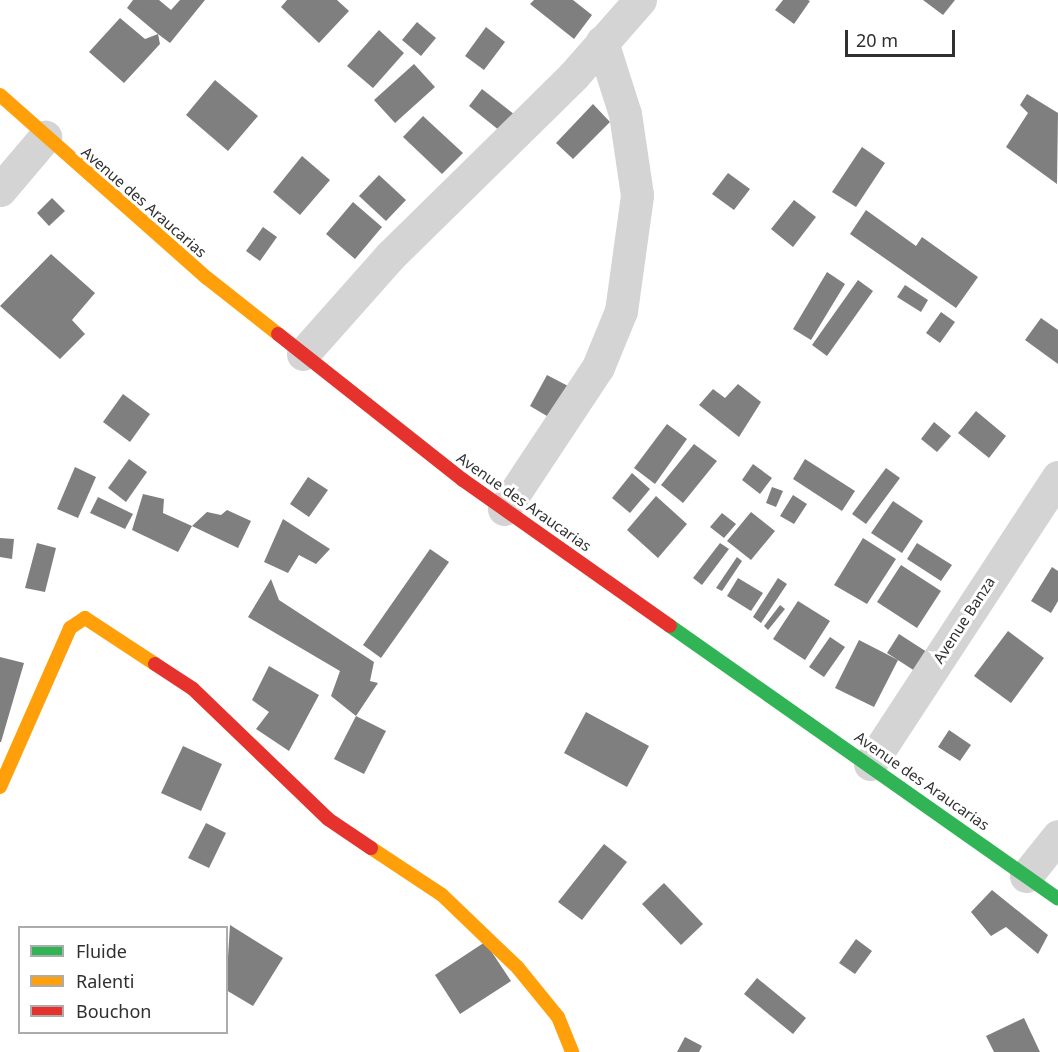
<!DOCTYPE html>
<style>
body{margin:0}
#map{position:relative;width:1058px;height:1052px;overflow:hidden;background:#fff;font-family:"Noto Sans",sans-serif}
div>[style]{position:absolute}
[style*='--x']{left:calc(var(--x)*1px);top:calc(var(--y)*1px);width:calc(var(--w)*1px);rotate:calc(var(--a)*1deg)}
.building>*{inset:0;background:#7f7f7f}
.street>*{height:33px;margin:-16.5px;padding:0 16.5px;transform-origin:16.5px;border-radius:16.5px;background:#d4d4d4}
.fast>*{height:14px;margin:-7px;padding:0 7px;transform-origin:7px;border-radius:7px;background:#30b455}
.slow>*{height:14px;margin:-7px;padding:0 7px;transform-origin:7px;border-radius:7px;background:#ff9f0a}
.jam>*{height:14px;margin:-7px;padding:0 7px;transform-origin:7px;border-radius:7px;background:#e5322d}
span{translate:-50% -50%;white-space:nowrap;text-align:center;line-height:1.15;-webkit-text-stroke:6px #fff;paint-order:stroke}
.street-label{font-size:15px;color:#303030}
.legend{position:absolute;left:18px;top:926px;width:210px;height:108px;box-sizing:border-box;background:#fff;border:2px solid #acacac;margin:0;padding:8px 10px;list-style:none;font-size:18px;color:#303030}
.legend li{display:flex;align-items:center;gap:12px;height:30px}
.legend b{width:30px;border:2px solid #acacac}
.scale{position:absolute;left:845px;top:30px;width:110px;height:27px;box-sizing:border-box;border:3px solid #303030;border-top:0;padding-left:8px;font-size:18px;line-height:21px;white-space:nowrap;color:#303030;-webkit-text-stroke:4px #fff;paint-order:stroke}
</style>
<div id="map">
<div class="building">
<i style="clip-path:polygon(133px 0,159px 0,171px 10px,180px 0,205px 0,170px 43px,158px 34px,160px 44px,124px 83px,89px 52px,120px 18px,145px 39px,158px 34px,127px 8px)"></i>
<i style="clip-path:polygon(287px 0,337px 0,349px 11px,319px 43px,281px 7px)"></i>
<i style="clip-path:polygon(534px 0,573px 0,592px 15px,574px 39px,530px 4px)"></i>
<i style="clip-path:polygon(783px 0,808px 0,810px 1px,794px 24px,775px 10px)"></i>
<i style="clip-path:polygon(923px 0,955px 0,943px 15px)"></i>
<i style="clip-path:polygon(417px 22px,436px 38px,421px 56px,402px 40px)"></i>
<i style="clip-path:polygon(486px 27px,505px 42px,484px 70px,465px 56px)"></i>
<i style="clip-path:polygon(379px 30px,404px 53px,373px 88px,347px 66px)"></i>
<i style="clip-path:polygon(414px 64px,435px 87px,395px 123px,374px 100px)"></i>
<i style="clip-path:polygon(215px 80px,258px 116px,228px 151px,186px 115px)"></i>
<i style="clip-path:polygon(482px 89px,519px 118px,505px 135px,469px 106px)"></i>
<i style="clip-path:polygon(1027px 94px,1058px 113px,1057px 184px,1006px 147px,1028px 113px,1020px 105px)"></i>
<i style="clip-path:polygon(593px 104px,610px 122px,573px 159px,556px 143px)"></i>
<i style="clip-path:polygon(423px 116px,463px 153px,442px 174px,403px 137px)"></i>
<i style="clip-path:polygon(862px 147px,885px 163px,856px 207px,832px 192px)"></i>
<i style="clip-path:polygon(302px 156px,330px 180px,300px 215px,273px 192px)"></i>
<i style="clip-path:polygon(728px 173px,750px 189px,734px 210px,712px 194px)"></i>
<i style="clip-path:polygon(379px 175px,406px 200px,386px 221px,359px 196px)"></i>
<i style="clip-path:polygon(52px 198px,65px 211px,49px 226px,37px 213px)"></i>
<i style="clip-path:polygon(794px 200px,816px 217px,793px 247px,771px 229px)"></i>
<i style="clip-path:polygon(353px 202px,382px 227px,355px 259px,326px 234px)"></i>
<i style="clip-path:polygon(866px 210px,916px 246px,922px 237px,978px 277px,956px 308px,850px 234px)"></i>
<i style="clip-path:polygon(263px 227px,277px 237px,260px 261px,246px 251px)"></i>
<i style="clip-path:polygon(51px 254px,95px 293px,72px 320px,85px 334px,60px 359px,0 306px)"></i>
<i style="clip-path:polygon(827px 272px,845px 284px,811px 340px,793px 329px)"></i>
<i style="clip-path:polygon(858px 280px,873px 291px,827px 356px,812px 345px)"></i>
<i style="clip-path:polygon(905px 285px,928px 300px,921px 312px,897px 297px)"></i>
<i style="clip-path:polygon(941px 312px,955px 322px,940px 343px,926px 333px)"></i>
<i style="clip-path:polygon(1041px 318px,1058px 330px,1058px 364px,1025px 340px)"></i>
<i style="clip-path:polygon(547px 375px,570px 387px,552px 419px,530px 406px)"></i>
<i style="clip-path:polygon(738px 384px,761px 402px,739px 437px,699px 405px,713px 389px,725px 398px)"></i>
<i style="clip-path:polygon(123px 394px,150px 414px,130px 442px,103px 422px)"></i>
<i style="clip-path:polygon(976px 411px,1006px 436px,989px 458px,958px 433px)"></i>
<i style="clip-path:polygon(934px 422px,951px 436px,937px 452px,921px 439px)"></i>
<i style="clip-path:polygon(667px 424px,687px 439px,655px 484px,634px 468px)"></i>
<i style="clip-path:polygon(694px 444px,717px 461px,683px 503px,661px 485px)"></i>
<i style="clip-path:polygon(129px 459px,147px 472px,126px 502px,108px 488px)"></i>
<i style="clip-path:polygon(805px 459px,855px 491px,842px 511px,793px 479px)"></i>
<i style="clip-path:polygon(753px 464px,772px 478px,760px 494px,742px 480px)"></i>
<i style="clip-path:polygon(75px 467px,96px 477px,78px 518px,57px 509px)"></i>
<i style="clip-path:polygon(886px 468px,900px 478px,866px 524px,852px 514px)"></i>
<i style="clip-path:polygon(632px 473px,650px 489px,630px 513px,612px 498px)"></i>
<i style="clip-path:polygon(308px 477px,328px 490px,309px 517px,290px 504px)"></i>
<i style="clip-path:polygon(772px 487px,783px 491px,776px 507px,766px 503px)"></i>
<i style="clip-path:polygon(143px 494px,164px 499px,163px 513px,192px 526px,207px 512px,221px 515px,227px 510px,251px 521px,238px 548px,192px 526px,178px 552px,132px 530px)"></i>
<i style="clip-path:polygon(793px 495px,807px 504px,794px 524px,780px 516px)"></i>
<i style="clip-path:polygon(656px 496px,687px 524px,658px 558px,627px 530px)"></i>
<i style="clip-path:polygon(98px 497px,133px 514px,125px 529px,90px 513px)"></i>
<i style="clip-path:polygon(893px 501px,923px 521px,902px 553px,871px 533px)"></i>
<i style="clip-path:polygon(751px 512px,775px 531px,751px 560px,727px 541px)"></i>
<i style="clip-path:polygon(722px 513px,736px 524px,724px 538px,710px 527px)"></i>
<i style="clip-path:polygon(283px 519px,330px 549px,316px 564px,299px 555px,288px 573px,264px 562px)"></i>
<i style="clip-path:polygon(0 538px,14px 539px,12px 559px,0 557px)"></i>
<i style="clip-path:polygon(863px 538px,896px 559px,867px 604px,834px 585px)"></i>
<i style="clip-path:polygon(37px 543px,56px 548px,45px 592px,25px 588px)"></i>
<i style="clip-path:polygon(720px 543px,729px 549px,702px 585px,693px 578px)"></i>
<i style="clip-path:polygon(917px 543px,952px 565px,941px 581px,907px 559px)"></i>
<i style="clip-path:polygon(430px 549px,449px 562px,381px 658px,363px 645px)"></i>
<i style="clip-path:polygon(737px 557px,742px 561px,722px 591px,716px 588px)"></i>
<i style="clip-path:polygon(901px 565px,941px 591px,917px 628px,877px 602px)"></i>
<i style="clip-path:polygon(1052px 567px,1058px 571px,1058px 601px,1051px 613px,1031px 601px)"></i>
<i style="clip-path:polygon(738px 578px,763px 593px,751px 611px,727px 596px)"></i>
<i style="clip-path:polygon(778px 578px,787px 584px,761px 623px,753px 617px)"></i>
<i style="clip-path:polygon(271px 579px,279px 600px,374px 662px,370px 681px,378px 683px,356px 716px,331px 696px,340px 671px,248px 617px)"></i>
<i style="clip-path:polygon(798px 601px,830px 621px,805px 660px,773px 639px)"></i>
<i style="clip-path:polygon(780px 605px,785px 609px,768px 630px,764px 626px)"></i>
<i style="clip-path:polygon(1008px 631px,1044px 658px,1011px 703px,974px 676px)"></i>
<i style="clip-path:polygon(899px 634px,930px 654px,918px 673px,887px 653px)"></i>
<i style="clip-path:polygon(830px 637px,845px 647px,824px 677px,809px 667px)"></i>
<i style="clip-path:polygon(859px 640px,898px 660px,874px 707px,835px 688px)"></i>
<i style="clip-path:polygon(0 657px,24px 663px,1px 742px,0 742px)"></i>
<i style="clip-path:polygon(269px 666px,319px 695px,289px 751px,256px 729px,269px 712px,252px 700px)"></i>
<i style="clip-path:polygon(586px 712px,649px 746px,627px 787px,564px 753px)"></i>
<i style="clip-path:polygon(356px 716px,386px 731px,364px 774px,334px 759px)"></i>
<i style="clip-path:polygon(949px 730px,971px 745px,960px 761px,938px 747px)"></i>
<i style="clip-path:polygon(183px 746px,222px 764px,201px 811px,161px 793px)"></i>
<i style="clip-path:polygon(206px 823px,226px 833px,209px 868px,188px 858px)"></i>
<i style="clip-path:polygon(604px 844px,627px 862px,582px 920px,558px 902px)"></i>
<i style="clip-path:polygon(664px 883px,703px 924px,681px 945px,642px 904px)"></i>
<i style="clip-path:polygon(992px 890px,1048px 935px,1038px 954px,1006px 927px,991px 936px,971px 912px)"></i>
<i style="clip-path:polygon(230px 925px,283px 958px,253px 1006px,226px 990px)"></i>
<i style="clip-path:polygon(856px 939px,872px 951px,855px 974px,839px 963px)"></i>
<i style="clip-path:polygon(485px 942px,511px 981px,460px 1014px,435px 975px)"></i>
<i style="clip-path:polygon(757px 978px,806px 1018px,793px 1034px,744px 994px)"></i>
<i style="clip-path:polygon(1024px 1018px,1040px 1052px,994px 1052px,986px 1036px)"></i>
<i style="clip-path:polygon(685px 1037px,702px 1046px,699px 1052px,677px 1052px)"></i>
</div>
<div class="street">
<i style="--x:0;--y:190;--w:70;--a:-49.7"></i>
<i style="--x:303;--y:354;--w:132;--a:-48.4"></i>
<i style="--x:391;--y:255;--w:257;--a:-44.5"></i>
<i style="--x:574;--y:75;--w:100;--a:-48.7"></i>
<i style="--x:504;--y:509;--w:170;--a:-56.5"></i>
<i style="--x:598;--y:367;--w:61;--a:-67.7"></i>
<i style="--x:621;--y:311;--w:117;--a:-82.1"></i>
<i style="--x:637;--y:195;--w:82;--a:-98.4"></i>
<i style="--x:625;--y:114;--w:76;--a:-107.7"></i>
<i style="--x:870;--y:764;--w:343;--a:-56.8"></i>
<i style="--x:1026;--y:876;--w:51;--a:-51.3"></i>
</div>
<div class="fast">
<i style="--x:670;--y:626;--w:474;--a:35.1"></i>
</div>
<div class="slow">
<i style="--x:0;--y:95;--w:276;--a:41.5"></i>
<i style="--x:207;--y:278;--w:90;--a:38.3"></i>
<i style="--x:0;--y:787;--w:174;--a:-66.2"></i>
<i style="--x:70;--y:628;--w:18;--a:-34"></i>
<i style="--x:85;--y:618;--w:84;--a:33.3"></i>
<i style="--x:371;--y:848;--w:85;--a:33.5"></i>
<i style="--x:442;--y:895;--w:105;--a:43.8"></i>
<i style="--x:518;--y:968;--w:63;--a:50.8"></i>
<i style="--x:558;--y:1017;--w:38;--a:68"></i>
</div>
<div class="jam">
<i style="--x:278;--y:334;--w:236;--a:38.3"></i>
<i style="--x:463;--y:480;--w:253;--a:35.2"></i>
<i style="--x:155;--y:664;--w:45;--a:33.3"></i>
<i style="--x:193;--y:689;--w:187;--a:43.9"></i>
<i style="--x:328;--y:819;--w:52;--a:34"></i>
</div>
<div class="street-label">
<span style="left:144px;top:202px;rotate:41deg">Avenue des Araucarias</span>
<span style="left:524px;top:502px;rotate:35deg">Avenue des Araucarias</span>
<span style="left:964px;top:620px;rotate:-57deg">Avenue Banza</span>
<span style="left:922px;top:781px;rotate:35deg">Avenue des Araucarias</span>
</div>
<ul class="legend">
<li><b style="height:8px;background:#30b455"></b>Fluide</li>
<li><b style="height:8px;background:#ff9f0a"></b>Ralenti</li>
<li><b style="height:8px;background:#e5322d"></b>Bouchon</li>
</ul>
<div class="scale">20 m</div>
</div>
